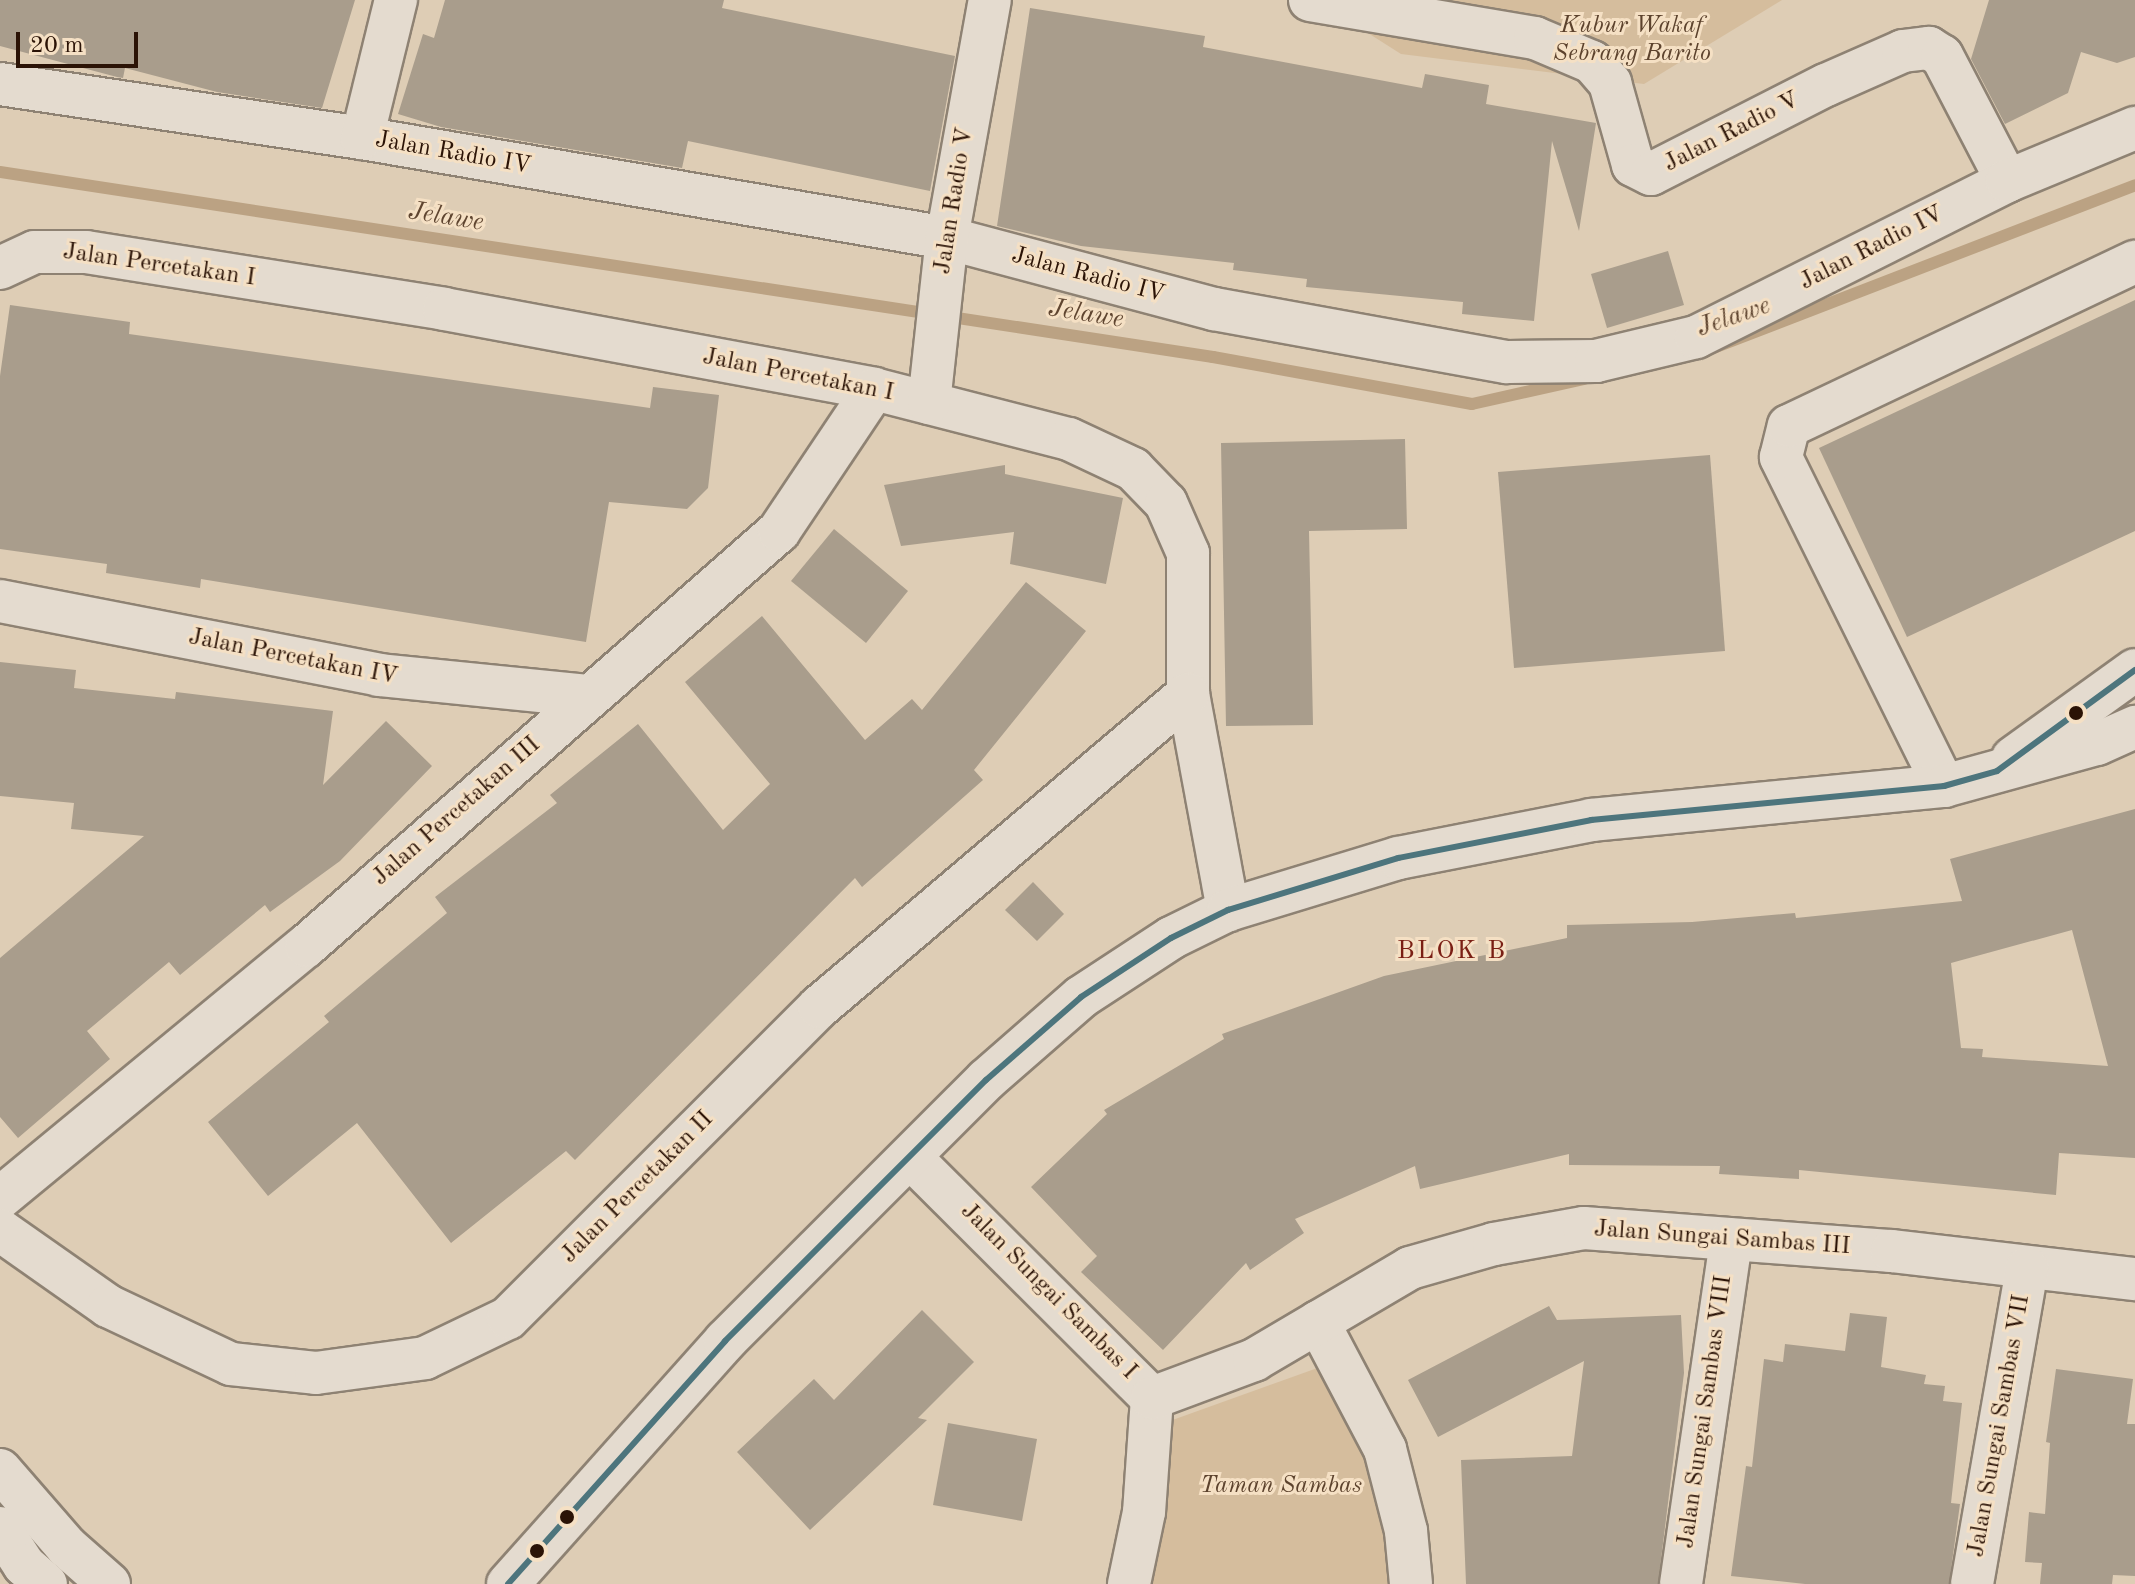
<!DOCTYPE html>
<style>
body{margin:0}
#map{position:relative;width:2135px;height:1584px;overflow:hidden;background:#decdb5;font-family:"Old Standard TT",serif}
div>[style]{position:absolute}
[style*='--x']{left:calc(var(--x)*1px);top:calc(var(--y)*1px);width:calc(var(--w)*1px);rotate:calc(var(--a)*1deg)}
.green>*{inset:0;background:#d5bd9d}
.stream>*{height:12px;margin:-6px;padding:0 6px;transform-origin:6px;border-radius:6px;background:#bba283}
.building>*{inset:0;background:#a99d8c}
.roads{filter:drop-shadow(2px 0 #8e8273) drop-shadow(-2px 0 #8e8273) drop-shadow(0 2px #8e8273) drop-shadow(0 -2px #8e8273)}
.minor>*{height:42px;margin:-21px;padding:0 21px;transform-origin:21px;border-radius:21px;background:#e4dbcf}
.bus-1>*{height:6px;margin:-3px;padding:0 3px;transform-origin:3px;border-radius:3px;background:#4d757d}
.dots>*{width:22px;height:22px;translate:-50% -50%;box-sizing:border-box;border:4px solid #f5e0c4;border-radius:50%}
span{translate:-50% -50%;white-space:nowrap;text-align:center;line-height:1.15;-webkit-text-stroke:6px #f5e0c4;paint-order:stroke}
.park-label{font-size:24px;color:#5c422d;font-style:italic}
.street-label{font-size:24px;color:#2b1306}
.water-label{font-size:26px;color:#5f4530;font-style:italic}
.neighbourhood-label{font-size:26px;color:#7a1f14;letter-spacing:2px}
.scale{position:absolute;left:16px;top:32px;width:122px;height:36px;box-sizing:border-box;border:4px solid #2b1306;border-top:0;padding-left:10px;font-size:24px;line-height:28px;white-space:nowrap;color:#2b1306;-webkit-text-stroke:6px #f5e0c4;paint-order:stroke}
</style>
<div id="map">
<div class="green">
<i style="clip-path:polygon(1316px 0,1782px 0,1644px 84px,1401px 54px)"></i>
<i style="clip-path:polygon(1337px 1361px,1379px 1468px,1393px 1584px,1148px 1584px,1167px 1422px)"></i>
</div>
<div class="stream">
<i style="--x:0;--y:172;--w:1227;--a:8.67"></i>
<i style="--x:1213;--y:357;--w:263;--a:10.3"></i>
<i style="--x:1472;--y:404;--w:115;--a:-12.6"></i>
<i style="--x:1703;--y:352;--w:463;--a:-21.1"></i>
</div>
<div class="building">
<i style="clip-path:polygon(0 0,355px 0,322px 108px,217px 92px,125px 68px,123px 78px,117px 77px,0 46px)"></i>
<i style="clip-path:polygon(445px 0,724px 0,722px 8px,955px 56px,930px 191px,688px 141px,682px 168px,441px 127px,398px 114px,423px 34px,434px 38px)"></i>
<i style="clip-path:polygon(1989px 0,2135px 0,2135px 57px,2117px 63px,2081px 52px,2068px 93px,2005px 124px,1971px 59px)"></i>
<i style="clip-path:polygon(1030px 8px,1205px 36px,1203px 47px,1422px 88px,1425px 74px,1489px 85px,1486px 104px,1596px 123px,1579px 231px,1552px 141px,1534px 321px,1462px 314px,1463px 302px,1306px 287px,1307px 279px,1233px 270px,1234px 263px,1081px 246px,997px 226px)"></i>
<i style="clip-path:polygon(1668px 251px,1684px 305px,1607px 328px,1591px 274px)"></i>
<i style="clip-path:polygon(2135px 300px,2135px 531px,1907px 637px,1819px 448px)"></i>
<i style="clip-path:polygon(10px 305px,130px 322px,129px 334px,650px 408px,653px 387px,719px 395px,708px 488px,687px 509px,609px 502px,586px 642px,201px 579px,200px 588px,106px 573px,107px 564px,0 549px,0 376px)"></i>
<i style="clip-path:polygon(1405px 439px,1407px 529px,1309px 531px,1313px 725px,1226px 726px,1221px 443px)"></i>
<i style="clip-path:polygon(1710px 455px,1725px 651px,1514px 668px,1498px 472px)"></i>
<i style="clip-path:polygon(1005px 465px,1005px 474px,1123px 498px,1106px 584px,1010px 564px,1014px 532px,901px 546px,884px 485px)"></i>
<i style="clip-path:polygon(834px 529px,908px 591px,866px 643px,791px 581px)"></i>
<i style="clip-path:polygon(1026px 582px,1086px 631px,974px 770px,983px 780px,862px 887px,855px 878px,575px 1160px,566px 1151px,451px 1243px,357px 1123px,268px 1196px,208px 1122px,329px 1022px,324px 1016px,447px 913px,435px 897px,557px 803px,550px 795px,638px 724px,723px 830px,770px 784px,685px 682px,762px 616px,865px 740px,912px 699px,922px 710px)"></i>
<i style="clip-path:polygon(0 662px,76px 670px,74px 688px,175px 699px,176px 692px,333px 711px,323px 785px,386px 721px,432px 766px,340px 861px,270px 912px,265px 905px,180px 975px,169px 962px,87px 1031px,110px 1059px,18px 1138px,0 1117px,0 958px,144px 836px,71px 829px,74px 803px,0 796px)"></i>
<i style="clip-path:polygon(evenodd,2135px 809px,2135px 1158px,2059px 1153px,2056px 1195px,1799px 1170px,1799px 1179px,1719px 1174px,1720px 1166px,1569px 1165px,1569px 1154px,1420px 1189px,1415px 1166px,1295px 1219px,1304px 1233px,1250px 1270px,1246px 1263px,1163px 1350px,1081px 1272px,1097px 1256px,1031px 1187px,1107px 1114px,1104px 1110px,1224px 1039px,1222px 1034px,1384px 976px,1567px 938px,1567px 925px,1692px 922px,1795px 913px,1796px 918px,1962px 901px,1950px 859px,2135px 809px,2072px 930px,2108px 1066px,1982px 1057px,1983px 1049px,1961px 1048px,1951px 963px,2072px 930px)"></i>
<i style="clip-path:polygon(1033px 882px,1064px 914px,1037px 941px,1005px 910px)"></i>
<i style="clip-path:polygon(1549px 1306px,1557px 1320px,1681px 1315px,1684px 1373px,1658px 1584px,1466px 1584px,1461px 1460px,1572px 1456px,1584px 1361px,1438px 1437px,1408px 1380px)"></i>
<i style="clip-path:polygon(922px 1310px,974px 1362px,918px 1418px,927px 1420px,810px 1530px,737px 1452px,814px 1379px,834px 1400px)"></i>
<i style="clip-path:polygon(1850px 1313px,1887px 1317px,1881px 1367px,1926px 1375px,1924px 1384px,1945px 1386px,1943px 1401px,1962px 1403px,1951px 1503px,1960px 1504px,1949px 1584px,1805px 1584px,1731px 1576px,1746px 1466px,1752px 1467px,1764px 1359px,1783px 1362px,1785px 1344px,1845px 1351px)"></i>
<i style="clip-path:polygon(2056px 1369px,2133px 1379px,2127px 1424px,2135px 1424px,2135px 1576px,2113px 1575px,2112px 1584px,2040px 1584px,2042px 1563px,2025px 1562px,2029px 1512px,2045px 1514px,2050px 1443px,2046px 1442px)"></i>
<i style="clip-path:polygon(948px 1423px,1037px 1439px,1022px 1521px,933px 1505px)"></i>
</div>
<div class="roads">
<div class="minor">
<i style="--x:1310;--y:0;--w:228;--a:9.6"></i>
<i style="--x:1535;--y:38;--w:62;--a:22.8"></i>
<i style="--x:1592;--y:62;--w:28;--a:49"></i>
<i style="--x:1610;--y:83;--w:85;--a:74.3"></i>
<i style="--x:1633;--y:165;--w:20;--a:27"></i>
<i style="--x:1651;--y:174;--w:196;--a:-27"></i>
<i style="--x:1826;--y:85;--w:84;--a:-23.8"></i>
<i style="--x:1903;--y:51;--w:26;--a:-7"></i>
<i style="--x:1929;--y:48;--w:15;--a:32"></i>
<i style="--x:1942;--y:56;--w:141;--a:62.5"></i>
<i style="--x:0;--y:84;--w:366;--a:8.5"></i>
<i style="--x:362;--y:138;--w:593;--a:9.7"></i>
<i style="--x:947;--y:238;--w:276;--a:14.9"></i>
<i style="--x:1214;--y:309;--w:298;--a:10.3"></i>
<i style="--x:1507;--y:362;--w:89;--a:-0.6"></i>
<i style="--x:1596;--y:361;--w:103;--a:-13.5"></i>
<i style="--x:1696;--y:337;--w:348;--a:-26.6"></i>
<i style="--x:2007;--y:181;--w:139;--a:-22.5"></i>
<i style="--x:362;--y:138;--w:142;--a:-76.2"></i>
<i style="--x:0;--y:268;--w:38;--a:-25"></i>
<i style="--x:35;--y:252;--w:51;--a:0"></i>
<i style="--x:86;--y:252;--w:363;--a:9"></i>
<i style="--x:444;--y:309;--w:437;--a:10.5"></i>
<i style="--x:874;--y:389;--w:201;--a:14.4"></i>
<i style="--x:1069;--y:439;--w:71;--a:25.1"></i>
<i style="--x:1133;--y:469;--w:47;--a:45.9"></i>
<i style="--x:1166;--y:503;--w:55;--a:66.3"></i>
<i style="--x:1188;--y:553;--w:141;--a:90"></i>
<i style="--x:1188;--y:694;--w:220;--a:79.5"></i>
<i style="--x:929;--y:403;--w:166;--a:-83.8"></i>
<i style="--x:947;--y:238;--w:242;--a:-79.8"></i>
<i style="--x:0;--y:601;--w:386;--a:11"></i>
<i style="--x:379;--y:675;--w:211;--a:5.7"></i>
<i style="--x:2013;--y:758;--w:150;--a:-35.8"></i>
<i style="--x:1944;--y:786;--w:367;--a:-116.4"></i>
<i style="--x:1781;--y:457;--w:32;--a:-76"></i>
<i style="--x:1789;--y:426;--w:383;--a:-25.4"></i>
<i style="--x:911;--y:1158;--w:340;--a:44.9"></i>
<i style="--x:1152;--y:1398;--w:114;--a:94"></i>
<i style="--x:1144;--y:1512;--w:74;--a:101.8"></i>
<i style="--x:0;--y:1198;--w:396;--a:-39.5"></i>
<i style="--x:306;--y:946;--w:629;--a:-41.26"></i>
<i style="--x:779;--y:531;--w:171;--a:-56.2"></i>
<i style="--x:0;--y:1230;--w:132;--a:35.1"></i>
<i style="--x:108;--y:1306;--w:136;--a:25.2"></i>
<i style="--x:231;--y:1364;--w:85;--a:6"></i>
<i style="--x:316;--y:1373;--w:110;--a:-7.8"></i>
<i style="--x:425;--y:1358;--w:92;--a:-25.7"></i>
<i style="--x:508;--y:1318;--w:440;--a:-45"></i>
<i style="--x:819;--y:1007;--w:484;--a:-40.3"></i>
<i style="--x:1318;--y:1322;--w:144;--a:62.2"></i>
<i style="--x:1385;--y:1449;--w:85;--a:75.6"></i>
<i style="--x:1406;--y:1531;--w:53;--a:84.6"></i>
<i style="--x:1152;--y:1398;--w:109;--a:-20.4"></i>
<i style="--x:1254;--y:1360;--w:181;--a:-30.5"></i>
<i style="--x:1410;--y:1268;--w:87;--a:-15.9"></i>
<i style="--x:1494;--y:1244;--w:91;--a:-10.1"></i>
<i style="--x:1584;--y:1228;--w:309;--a:4.3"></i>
<i style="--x:1892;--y:1251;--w:245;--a:6.6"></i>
<i style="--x:0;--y:1470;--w:102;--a:49"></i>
<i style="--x:67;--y:1547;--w:56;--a:41.4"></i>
<i style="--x:0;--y:1528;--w:44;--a:57"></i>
<i style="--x:24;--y:1565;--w:29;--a:41"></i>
<i style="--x:508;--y:1584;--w:326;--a:-48.2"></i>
<i style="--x:725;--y:1341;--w:369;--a:-45"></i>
<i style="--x:986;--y:1080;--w:126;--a:-41.1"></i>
<i style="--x:1081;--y:997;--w:108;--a:-33.2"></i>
<i style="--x:1171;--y:938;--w:64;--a:-26.2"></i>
<i style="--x:1228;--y:910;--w:178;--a:-17"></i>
<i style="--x:1398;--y:858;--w:197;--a:-11.1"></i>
<i style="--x:1591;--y:820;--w:355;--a:-5.5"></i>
<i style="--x:1944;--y:786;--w:159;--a:-15.4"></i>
<i style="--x:2097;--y:744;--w:42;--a:-24.1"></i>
<i style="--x:1681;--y:1584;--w:348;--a:-81.7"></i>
<i style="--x:1972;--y:1584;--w:321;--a:-80.1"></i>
</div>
</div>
<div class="bus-1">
<i style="--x:508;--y:1584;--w:326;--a:-48.2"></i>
<i style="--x:725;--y:1341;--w:369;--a:-45"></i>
<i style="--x:986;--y:1080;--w:126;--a:-41.1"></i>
<i style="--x:1081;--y:997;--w:108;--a:-33.2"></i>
<i style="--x:1171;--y:938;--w:64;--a:-26.2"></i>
<i style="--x:1228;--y:910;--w:178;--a:-17"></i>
<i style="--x:1398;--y:858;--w:197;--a:-11.1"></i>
<i style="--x:1591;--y:820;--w:355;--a:-5.5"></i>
<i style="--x:1944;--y:786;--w:55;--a:-15.8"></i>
<i style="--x:1997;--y:771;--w:171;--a:-36.2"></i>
</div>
<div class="dots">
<i style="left:2076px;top:713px;background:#2b1306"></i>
<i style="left:567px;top:1517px;background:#2b1306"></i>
<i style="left:537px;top:1551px;background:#2b1306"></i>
</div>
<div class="park-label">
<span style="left:1632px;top:41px">Kubur Wakaf<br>Sebrang Barito</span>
<span style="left:1281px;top:1487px">Taman Sambas</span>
</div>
<div class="street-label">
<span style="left:1732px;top:133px;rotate:-27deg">Jalan Radio V</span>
<span style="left:453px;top:154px;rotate:10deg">Jalan Radio IV</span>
<span style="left:955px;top:201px;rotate:-81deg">Jalan Radio V</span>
<span style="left:1872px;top:249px;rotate:-27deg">Jalan Radio IV</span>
<span style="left:159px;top:266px;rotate:8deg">Jalan Percetakan I</span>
<span style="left:1088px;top:276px;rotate:15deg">Jalan Radio IV</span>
<span style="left:798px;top:376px;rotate:11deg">Jalan Percetakan I</span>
<span style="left:293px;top:658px;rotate:11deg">Jalan Percetakan IV</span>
<span style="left:457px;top:812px;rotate:-41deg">Jalan Percetakan III</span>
<span style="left:638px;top:1188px;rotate:-45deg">Jalan Percetakan II</span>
<span style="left:1722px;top:1239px;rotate:4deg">Jalan Sungai Sambas III</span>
<span style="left:1048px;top:1292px;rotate:45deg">Jalan Sungai Sambas I</span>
<span style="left:1706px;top:1412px;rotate:-82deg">Jalan Sungai Sambas VIII</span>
<span style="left:2000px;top:1426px;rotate:-80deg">Jalan Sungai Sambas VII</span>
</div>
<div class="water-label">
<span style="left:446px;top:218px;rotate:9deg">Jelawe</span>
<span style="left:1086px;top:315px;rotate:9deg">Jelawe</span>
<span style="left:1734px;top:318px;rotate:-19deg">Jelawe</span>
</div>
<div class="neighbourhood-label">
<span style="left:1452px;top:952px">BLOK B</span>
</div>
<div class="scale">20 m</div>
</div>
